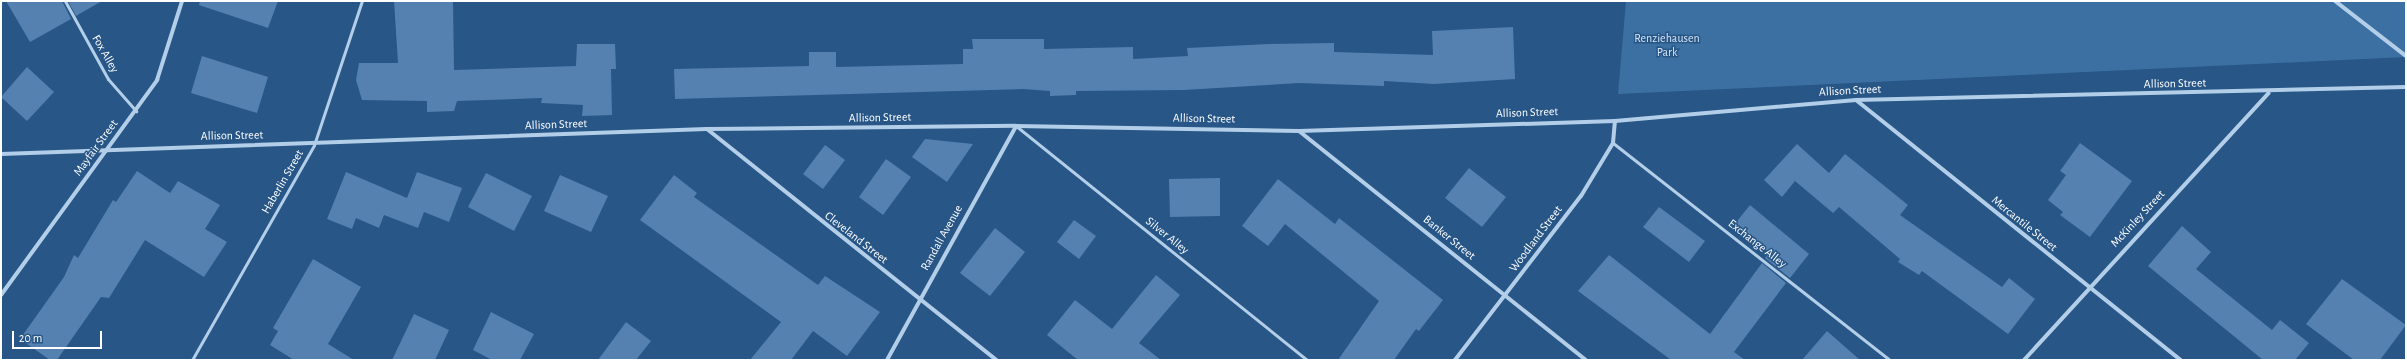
<!DOCTYPE html>
<style>
body{margin:0}
#map{position:relative;width:2407px;height:361px;overflow:hidden;background:#275687;font-family:"Alegreya Sans",sans-serif}
div>[style]{position:absolute}
[style*='--x']{left:calc(var(--x)*1px);top:calc(var(--y)*1px);width:calc(var(--w)*1px);rotate:calc(var(--a)*1deg)}
.green>*{inset:0;background:#3c70a3}
.building>*{inset:0;background:#5481b0}
.service>*{height:3px;margin:-1.5px;padding:0 1.5px;transform-origin:1.5px;border-radius:1.5px;background:#b3cee8}
.minor>*{height:4px;margin:-2px;padding:0 2px;transform-origin:2px;border-radius:2px;background:#b3cee8}
span{translate:-50% -50%;white-space:nowrap;text-align:center;line-height:1.15;-webkit-text-stroke:3px #275687;paint-order:stroke}
.park-label{font-size:12px;color:#d7e7f7}
.street-label{font-size:12px;color:#fff}
.frame{position:absolute;inset:0;border:2px solid #fff;pointer-events:none}
.scale{position:absolute;left:12px;top:331px;width:90px;height:18px;box-sizing:border-box;border:2px solid #fff;border-top:0;padding-left:5px;font-size:12px;line-height:14px;white-space:nowrap;color:#fff;-webkit-text-stroke:3px #275687;paint-order:stroke}
</style>
<div id="map">
<div class="green">
<i style="clip-path:polygon(1626px 1px,2406px 1px,2406px 57px,1618px 94px)"></i>
</div>
<div class="building">
<i style="clip-path:polygon(6px 1px,62px 1px,71px 19px,30px 42px)"></i>
<i style="clip-path:polygon(68px 1px,102px 1px,76px 16px)"></i>
<i style="clip-path:polygon(200px 1px,278px 1px,268px 28px,199px 5px)"></i>
<i style="clip-path:polygon(394px 1px,453px 1px,454px 70px,576px 66px,577px 44px,615px 44px,616px 69px,611px 69px,612px 115px,582px 116px,583px 105px,541px 103px,542px 98px,457px 101px,454px 111px,427px 112px,427px 101px,362px 100px,356px 80px,359px 63px,398px 63px)"></i>
<i style="clip-path:polygon(1513px 27px,1515px 79px,1434px 84px,1384px 81px,1384px 86px,1299px 83px,1184px 90px,1076px 91px,1076px 95px,1050px 96px,1050px 91px,1023px 89px,675px 99px,674px 69px,809px 66px,809px 52px,836px 52px,836px 67px,963px 64px,963px 49px,973px 49px,972px 39px,1044px 39px,1044px 49px,1133px 47px,1133px 59px,1188px 56px,1187px 48px,1269px 44px,1334px 43px,1334px 52px,1433px 55px,1432px 31px)"></i>
<i style="clip-path:polygon(202px 56px,268px 77px,257px 113px,191px 93px)"></i>
<i style="clip-path:polygon(27px 67px,54px 92px,27px 121px,1px 97px)"></i>
<i style="clip-path:polygon(925px 139px,973px 144px,947px 182px,912px 157px)"></i>
<i style="clip-path:polygon(2080px 143px,2132px 181px,2090px 237px,2060px 215px,2063px 212px,2048px 200px,2066px 175px,2060px 171px)"></i>
<i style="clip-path:polygon(1797px 144px,1829px 173px,1845px 154px,1908px 205px,1900px 215px,2002px 287px,2009px 278px,2035px 299px,2008px 334px,1922px 271px,1919px 275px,1898px 262px,1900px 259px,1839px 207px,1833px 213px,1795px 181px,1782px 197px,1764px 180px)"></i>
<i style="clip-path:polygon(825px 145px,845px 160px,823px 189px,803px 174px)"></i>
<i style="clip-path:polygon(886px 159px,911px 177px,883px 215px,859px 197px)"></i>
<i style="clip-path:polygon(1469px 168px,1506px 197px,1482px 227px,1445px 198px)"></i>
<i style="clip-path:polygon(137px 171px,170px 193px,178px 181px,220px 205px,205px 229px,227px 242px,204px 277px,145px 240px,109px 298px,101px 297px,57px 360px,50px 360px,20px 339px,64px 277px,74px 255px,78px 258px,113px 200px,116px 202px)"></i>
<i style="clip-path:polygon(346px 172px,407px 198px,417px 172px,462px 188px,449px 222px,424px 212px,418px 228px,384px 215px,379px 228px,356px 218px,352px 229px,327px 219px)"></i>
<i style="clip-path:polygon(486px 173px,532px 196px,514px 231px,468px 207px)"></i>
<i style="clip-path:polygon(560px 175px,608px 196px,591px 232px,544px 211px)"></i>
<i style="clip-path:polygon(674px 175px,697px 193px,694px 197px,818px 285px,825px 276px,880px 312px,847px 356px,813px 331px,791px 360px,750px 360px,781px 322px,640px 220px)"></i>
<i style="clip-path:polygon(1220px 178px,1220px 216px,1170px 217px,1169px 179px)"></i>
<i style="clip-path:polygon(1278px 179px,1335px 224px,1339px 218px,1443px 300px,1419px 331px,1416px 329px,1394px 360px,1338px 360px,1379px 301px,1285px 224px,1268px 246px,1242px 226px)"></i>
<i style="clip-path:polygon(1750px 205px,1809px 254px,1790px 278px,1765px 258px,1769px 253px,1734px 225px)"></i>
<i style="clip-path:polygon(1659px 207px,1705px 241px,1689px 262px,1643px 227px)"></i>
<i style="clip-path:polygon(1074px 220px,1096px 236px,1079px 259px,1057px 242px)"></i>
<i style="clip-path:polygon(2182px 226px,2211px 252px,2196px 269px,2272px 330px,2280px 320px,2309px 343px,2295px 360px,2263px 360px,2148px 266px)"></i>
<i style="clip-path:polygon(995px 228px,1025px 252px,990px 296px,960px 273px)"></i>
<i style="clip-path:polygon(1609px 255px,1710px 334px,1762px 263px,1786px 283px,1734px 352px,1745px 360px,1671px 360px,1578px 291px)"></i>
<i style="clip-path:polygon(313px 259px,361px 287px,328px 344px,354px 360px,294px 360px,270px 345px,278px 331px,273px 328px)"></i>
<i style="clip-path:polygon(1156px 275px,1180px 295px,1139px 343px,1161px 360px,1078px 360px,1047px 335px,1075px 300px,1112px 329px)"></i>
<i style="clip-path:polygon(2342px 279px,2406px 325px,2380px 360px,2354px 360px,2306px 324px)"></i>
<i style="clip-path:polygon(491px 312px,534px 334px,520px 360px,492px 360px,473px 350px)"></i>
<i style="clip-path:polygon(414px 314px,449px 330px,435px 360px,392px 360px)"></i>
<i style="clip-path:polygon(626px 322px,651px 341px,636px 360px,598px 360px)"></i>
<i style="clip-path:polygon(1827px 331px,1860px 360px,1802px 360px)"></i>
</div>
<div class="service">
<i style="--x:65;--y:1;--w:89;--a:61.1"></i>
<i style="--x:108;--y:79;--w:43;--a:48.8"></i>
<i style="--x:1016;--y:126;--w:373;--a:38.8"></i>
<i style="--x:1613;--y:143;--w:352;--a:38.1"></i>
<i style="--x:192;--y:360;--w:247;--a:-60.4"></i>
<i style="--x:314;--y:145;--w:152;--a:-71.6"></i>
</div>
<div class="minor">
<i style="--x:2335;--y:1;--w:90;--a:37.8"></i>
<i style="--x:1856;--y:100;--w:416;--a:38.7"></i>
<i style="--x:707;--y:129;--w:370;--a:38.6"></i>
<i style="--x:1299;--y:131;--w:367;--a:38.6"></i>
<i style="--x:1;--y:154;--w:706;--a:-2.03"></i>
<i style="--x:707;--y:129;--w:309;--a:-0.6"></i>
<i style="--x:1016;--y:126;--w:283;--a:1"></i>
<i style="--x:1299;--y:131;--w:316;--a:-1.8"></i>
<i style="--x:1615;--y:121;--w:242;--a:-5"></i>
<i style="--x:1856;--y:100;--w:550;--a:-1.35"></i>
<i style="--x:1;--y:295;--w:266;--a:-54"></i>
<i style="--x:157;--y:80;--w:83;--a:-72.4"></i>
<i style="--x:887;--y:360;--w:267;--a:-61.1"></i>
<i style="--x:1455;--y:360;--w:207;--a:-52.5"></i>
<i style="--x:1581;--y:196;--w:62;--a:-58.9"></i>
<i style="--x:1613;--y:143;--w:22;--a:-85"></i>
<i style="--x:2024;--y:360;--w:362;--a:-47.5"></i>
</div>
<div class="park-label">
<span style="left:1667px;top:46px">Renziehausen<br>Park</span>
</div>
<div class="street-label">
<span style="left:105px;top:54px;rotate:60deg">Fox Alley</span>
<span style="left:2175px;top:84px;rotate:-1deg">Allison Street</span>
<span style="left:1850px;top:91px;rotate:-3deg">Allison Street</span>
<span style="left:1527px;top:113px;rotate:-2deg">Allison Street</span>
<span style="left:880px;top:118px;rotate:-1deg">Allison Street</span>
<span style="left:1204px;top:119px;rotate:1deg">Allison Street</span>
<span style="left:556px;top:125px;rotate:-2deg">Allison Street</span>
<span style="left:232px;top:136px;rotate:-1deg">Allison Street</span>
<span style="left:96px;top:148px;rotate:-54deg">Mayfair Street</span>
<span style="left:283px;top:182px;rotate:-60deg">Haberlin Street</span>
<span style="left:2138px;top:219px;rotate:-47deg">McKinley Street</span>
<span style="left:2024px;top:224px;rotate:39deg">Mercantile Street</span>
<span style="left:1167px;top:236px;rotate:39deg">Silver Alley</span>
<span style="left:856px;top:238px;rotate:38deg">Cleveland Street</span>
<span style="left:942px;top:238px;rotate:-61deg">Randall Avenue</span>
<span style="left:1449px;top:238px;rotate:39deg">Banker Street</span>
<span style="left:1536px;top:239px;rotate:-53deg">Woodland Street</span>
<span style="left:1757px;top:244px;rotate:38deg">Exchange Alley</span>
</div>
<div class="frame"></div>
<div class="scale">20 m</div>
</div>
